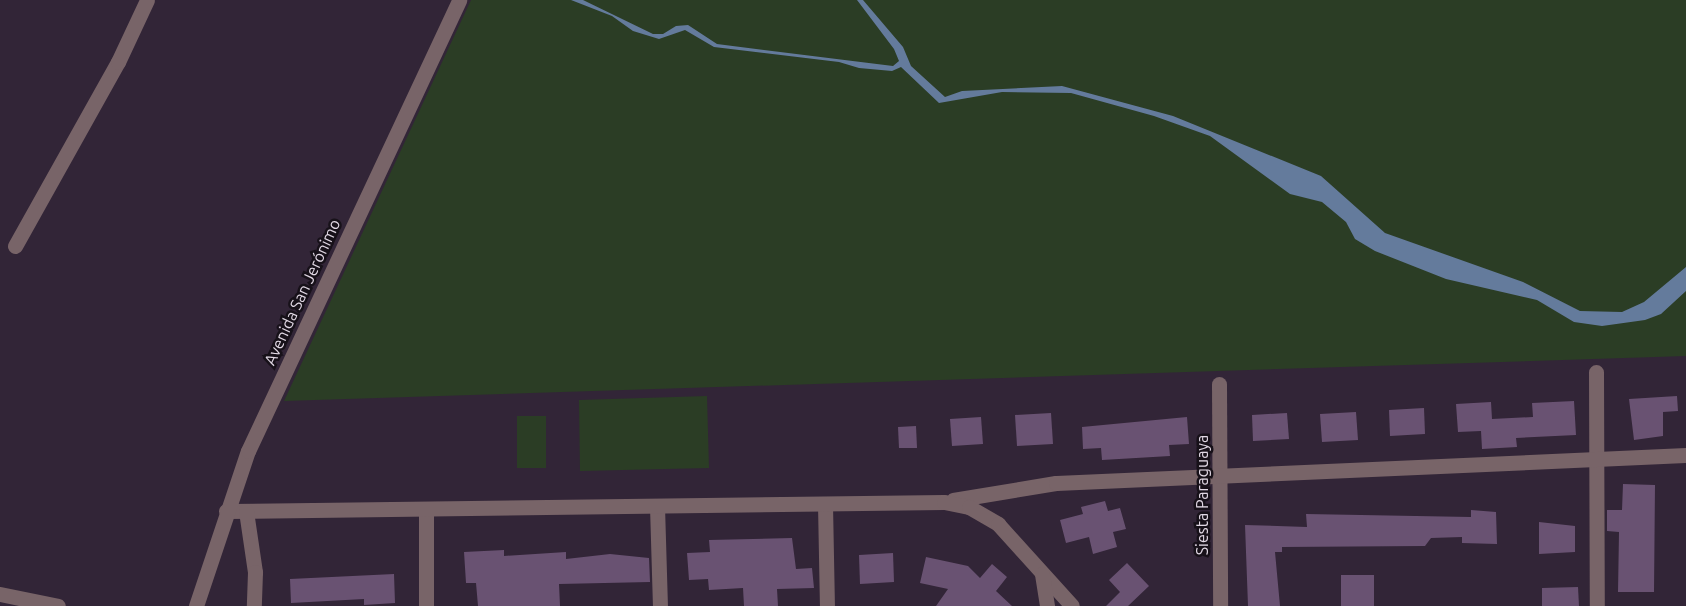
<!DOCTYPE html>
<meta charset="utf-8">
<style>
body{margin:0}
#map{position:relative;width:1686px;height:606px;overflow:hidden;background:#322537;font-family:Ubuntu,sans-serif}
div>[style]{position:absolute}
[style*='--x']{left:calc(var(--x)*1px);top:calc(var(--y)*1px);width:calc(var(--w)*1px);rotate:calc(var(--a)*1deg)}
.green>*{inset:0;background:#2b3d25}
.water>*{inset:0;background:#647b9c}
.building>*{inset:0;background:#695272}
.minor>*{height:15px;margin:-7.5px;padding:0 7.5px;transform-origin:7.5px;border-radius:7.5px;background:#786468}
span{translate:-50% -50%;white-space:nowrap;text-align:center;line-height:1.15;-webkit-text-stroke:5px #171119;paint-order:stroke}
.street-label{font-size:16px;color:#e1d8e4}
</style>
<div id="map">
<div class="green">
<i style="clip-path:polygon(471px 0,1686px 0,1686px 356px,284px 401px)"></i>
<i style="clip-path:polygon(707px 396px,709px 468px,580px 471px,579px 400px)"></i>
<i style="clip-path:polygon(517px 416px,546px 416px,546px 468px,517px 468px)"></i>
</div>
<div class="water">
<i style="clip-path:polygon(571px 0,583px 0,653px 34px,663px 34px,676px 26px,688px 25px,717px 44px,893px 66px,899px 61px,894px 49px,857px 0,863px 0,903px 47px,911px 66px,945px 97px,962px 91px,1062px 86px,1173px 116px,1321px 176px,1385px 233px,1523px 282px,1580px 311px,1622px 312px,1644px 302px,1686px 267px,1686px 291px,1661px 314px,1645px 320px,1602px 326px,1574px 322px,1537px 300px,1446px 279px,1375px 251px,1355px 239px,1346px 222px,1322px 202px,1290px 194px,1210px 136px,1154px 116px,1071px 93px,1002px 92px,939px 103px,901px 67px,892px 71px,859px 68px,839px 62px,714px 47px,685px 30px,659px 39px,633px 31px,612px 16px)"></i>
</div>
<div class="building">
<i style="clip-path:polygon(1677px 396px,1678px 411px,1663px 412px,1663px 436px,1634px 440px,1629px 399px)"></i>
<i style="clip-path:polygon(1574px 401px,1576px 435px,1516px 438px,1517px 447px,1482px 449px,1481px 431px,1458px 432px,1456px 404px,1491px 402px,1492px 419px,1533px 417px,1532px 403px)"></i>
<i style="clip-path:polygon(1424px 408px,1425px 434px,1390px 436px,1389px 410px)"></i>
<i style="clip-path:polygon(1356px 412px,1358px 440px,1322px 442px,1320px 414px)"></i>
<i style="clip-path:polygon(1051px 413px,1053px 444px,1017px 446px,1015px 415px)"></i>
<i style="clip-path:polygon(1287px 413px,1289px 439px,1253px 441px,1252px 415px)"></i>
<i style="clip-path:polygon(981px 417px,983px 444px,952px 446px,950px 419px)"></i>
<i style="clip-path:polygon(1187px 417px,1189px 444px,1169px 445px,1170px 456px,1102px 460px,1101px 448px,1083px 449px,1082px 427px)"></i>
<i style="clip-path:polygon(916px 426px,917px 448px,899px 448px,898px 427px)"></i>
<i style="clip-path:polygon(1623px 484px,1655px 485px,1654px 592px,1618px 592px,1619px 532px,1607px 531px,1607px 510px,1622px 510px)"></i>
<i style="clip-path:polygon(1105px 501px,1108px 511px,1120px 508px,1126px 529px,1113px 532px,1117px 547px,1093px 554px,1089px 537px,1066px 543px,1060px 520px,1083px 514px,1081px 507px)"></i>
<i style="clip-path:polygon(1471px 510px,1496px 512px,1497px 544px,1462px 543px,1462px 537px,1431px 538px,1425px 546px,1282px 547px,1282px 552px,1275px 552px,1280px 606px,1248px 606px,1245px 525px,1307px 527px,1306px 514px,1471px 517px)"></i>
<i style="clip-path:polygon(1539px 522px,1575px 526px,1575px 552px,1539px 554px)"></i>
<i style="clip-path:polygon(792px 538px,796px 569px,812px 568px,814px 588px,777px 589px,778px 606px,744px 606px,743px 588px,709px 590px,708px 579px,689px 580px,687px 553px,710px 552px,709px 540px)"></i>
<i style="clip-path:polygon(504px 550px,504px 556px,566px 552px,566px 559px,610px 554px,649px 558px,650px 582px,559px 584px,560px 606px,478px 606px,476px 583px,466px 583px,464px 552px)"></i>
<i style="clip-path:polygon(893px 553px,894px 582px,860px 584px,859px 555px)"></i>
<i style="clip-path:polygon(926px 557px,968px 566px,980px 578px,992px 564px,1007px 577px,996px 591px,1012px 606px,936px 606px,948px 589px,920px 583px)"></i>
<i style="clip-path:polygon(1127px 563px,1149px 586px,1128px 606px,1106px 606px,1120px 592px,1109px 580px)"></i>
<i style="clip-path:polygon(394px 574px,395px 603px,364px 605px,364px 599px,291px 603px,290px 579px)"></i>
<i style="clip-path:polygon(1341px 575px,1374px 575px,1374px 606px,1341px 606px)"></i>
<i style="clip-path:polygon(1578px 587px,1579px 606px,1542px 606px,1542px 588px)"></i>
</div>
<div class="minor">
<i style="--x:15;--y:246;--w:211;--a:-60.8"></i>
<i style="--x:118;--y:62;--w:68;--a:-64.9"></i>
<i style="--x:1596;--y:372;--w:234;--a:89.8"></i>
<i style="--x:1219;--y:384;--w:222;--a:89.7"></i>
<i style="--x:953;--y:500;--w:104;--a:-9.4"></i>
<i style="--x:1056;--y:483;--w:631;--a:-2.54"></i>
<i style="--x:825;--y:504;--w:102;--a:88.9"></i>
<i style="--x:657;--y:506;--w:100;--a:88.3"></i>
<i style="--x:426;--y:509;--w:97;--a:90"></i>
<i style="--x:226;--y:511;--w:718;--a:-0.72"></i>
<i style="--x:944;--y:502;--w:25;--a:11"></i>
<i style="--x:969;--y:507;--w:34;--a:30"></i>
<i style="--x:998;--y:524;--w:110;--a:47.9"></i>
<i style="--x:246;--y:511;--w:62;--a:81.6"></i>
<i style="--x:255;--y:572;--w:34;--a:92"></i>
<i style="--x:1042;--y:574;--w:32;--a:81"></i>
<i style="--x:0;--y:594;--w:59;--a:11.7"></i>
<i style="--x:196;--y:606;--w:163;--a:-71.5"></i>
<i style="--x:248;--y:451;--w:498;--a:-64.9"></i>
</div>
<div class="street-label">
<span style="left:302px;top:292px;rotate:-65deg">Avenida San Jerónimo</span>
<span style="left:1202px;top:495px;rotate:-90deg">Siesta Paraguaya</span>
</div>
</div>
